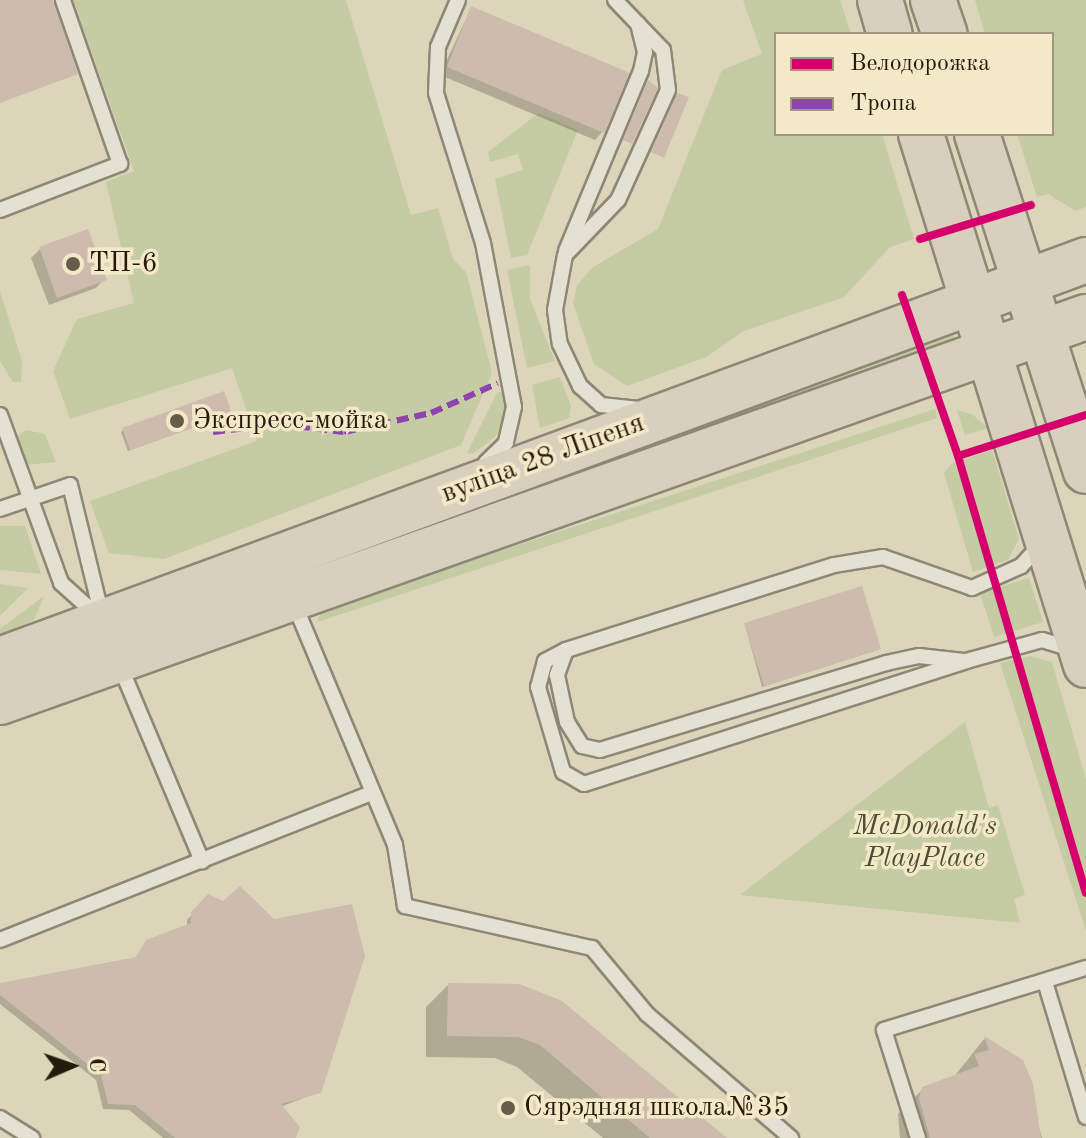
<!DOCTYPE html>
<meta charset="utf-8">
<style>
body{margin:0}
#map{position:relative;width:1086px;height:1138px;overflow:hidden;background:#ddd5ba;font-family:"Old Standard TT",serif}
div>[style]{position:absolute}
[style*='--x']{left:calc(var(--x)*1px);top:calc(var(--y)*1px);width:calc(var(--w)*1px);rotate:calc(var(--a)*1deg)}
.green>*{inset:0;background:#c5cba2}
.shadow>*{inset:0;background:#0003}
.building>*{inset:0;background:#cdbcad}
.roads{filter:drop-shadow(2px 0 #8d8776) drop-shadow(-2px 0 #8d8776) drop-shadow(0 2px #8d8776) drop-shadow(0 -2px #8d8776)}
.lane>*{height:14px;margin:-7px;padding:0 7px;transform-origin:7px;border-radius:7px;background:#e4e0d2}
.primary>*{height:44px;margin:-22px;padding:0 22px;transform-origin:22px;border-radius:22px;background:#d8d0bd}
.highway>*{height:44px;margin:-22px;padding:0 22px;transform-origin:22px;border-radius:22px;background:#d8d0bd}
.quiet>*{height:6px;margin-top:-3px;transform-origin:0;background:repeating-linear-gradient(90deg,#8e44ad 0 12px,transparent 0 18px)}
.cycleway>*{height:8px;margin:-4px;padding:0 4px;transform-origin:4px;border-radius:4px;background:#d6006c}
.dots>*{width:22px;height:22px;translate:-50% -50%;box-sizing:border-box;border:4px solid #f3e9c8;border-radius:50%}
span{translate:-50% -50%;white-space:nowrap;text-align:center;line-height:1.15;-webkit-text-stroke:7px #f3e9c8;paint-order:stroke}
.poi-label{font-size:28px;color:#251b0d}
.left{translate:0 -50%;text-align:left}
.street-label{font-size:28px;color:#251b0d}
.park-label{font-size:28px;color:#4f4d34;font-style:italic}
.legend{position:absolute;left:774px;top:32px;width:280px;height:104px;box-sizing:border-box;background:#f3e9c8;border:2px solid #a1977d;margin:0;padding:10px 14px;list-style:none;font-size:24px;color:#251b0d}
.legend li{display:flex;align-items:center;gap:16px;height:40px}
.legend b{width:40px;border:2px solid #a1977d}
.north{position:absolute;left:32px;top:1026px;width:80px;height:80px;-webkit-text-stroke:6px #f3e9c8;paint-order:stroke;rotate:88deg;font-size:22px;font-weight:700;line-height:32px;text-align:center;color:#251b0d}
.north::after{content:'';display:block;margin:auto;width:28px;height:36px;background:#251b0d;clip-path:polygon(50% 0,100% 100%,50% 72%,0 100%)}
</style>
<div id="map">
<div class="green">
<i style="clip-path:polygon(73px 0,346px 0,411px 215px,438px 208px,453px 259px,466px 272px,492px 373px,461px 445px,164px 559px,109px 553px,90px 501px,257px 441px,232px 368px,70px 419px,53px 371px,77px 319px,134px 303px,106px 182px,134px 171px)"></i>
<i style="clip-path:polygon(743px 0,840px 0,851px 34px,776px 34px,776px 134px,882px 134px,914px 239px,890px 247px,844px 297px,744px 331px,706px 357px,627px 386px,594px 364px,573px 303px,577px 285px,593px 267px,658px 229px,722px 70px,762px 54px)"></i>
<i style="clip-path:polygon(975px 0,1086px 0,1086px 207px,1076px 211px,1048px 194px,1037px 197px,1017px 134px,1052px 134px,1052px 34px,985px 34px)"></i>
<i style="clip-path:polygon(539px 113px,578px 130px,527px 255px,511px 258px,495px 179px,523px 170px,518px 154px,490px 162px,488px 152px)"></i>
<i style="clip-path:polygon(530px 265px,530px 299px,555px 361px,527px 368px,507px 270px)"></i>
<i style="clip-path:polygon(0 291px,22px 361px,21px 382px,13px 382px,0 361px)"></i>
<i style="clip-path:polygon(949px 333px,956px 338px,955px 348px,153px 632px,336px 552px)"></i>
<i style="clip-path:polygon(560px 377px,571px 406px,569px 418px,540px 428px,532px 385px)"></i>
<i style="clip-path:polygon(506px 390px,507px 411px,496px 436px,473px 454px,467px 453px,497px 393px)"></i>
<i style="clip-path:polygon(935px 409px,937px 418px,317px 622px,322px 609px)"></i>
<i style="clip-path:polygon(957px 410px,973px 415px,988px 428px,965px 435px)"></i>
<i style="clip-path:polygon(26px 430px,45px 434px,56px 462px,25px 465px,16px 437px)"></i>
<i style="clip-path:polygon(992px 450px,1019px 539px,1008px 560px,973px 572px,944px 473px,951px 464px)"></i>
<i style="clip-path:polygon(0 526px,25px 526px,41px 574px,0 570px)"></i>
<i style="clip-path:polygon(1029px 578px,1043px 622px,994px 637px,980px 593px)"></i>
<i style="clip-path:polygon(0 584px,28px 588px,0 616px)"></i>
<i style="clip-path:polygon(44px 596px,34px 620px,0 636px,0 629px)"></i>
<i style="clip-path:polygon(1030px 656px,1052px 662px,1086px 779px,1086px 931px,1000px 663px)"></i>
<i style="clip-path:polygon(965px 722px,989px 808px,998px 805px,1025px 895px,1014px 899px,1020px 923px,740px 895px)"></i>
</div>
<div class="shadow">
<i style="clip-path:polygon(471px 8px,603px 131px,595px 140px,440px 75px)"></i>
<i style="clip-path:polygon(40px 249px,104px 279px,96px 288px,49px 305px,31px 258px)"></i>
<i style="clip-path:polygon(228px 415px,128px 451px,121px 432px,123px 430px)"></i>
<i style="clip-path:polygon(745px 625px,877px 650px,762px 687px)"></i>
<i style="clip-path:polygon(208px 897px,319px 1092px,280px 1107px,293px 1138px,163px 1138px,129px 1110px,103px 1109px,96px 1080px,0 1004px,0 985px,134px 959px,147px 942px,187px 927px,187px 920px)"></i>
<i style="clip-path:polygon(448px 985px,724px 1138px,603px 1138px,517px 1067px,495px 1058px,426px 1057px,426px 1007px)"></i>
<i style="clip-path:polygon(984px 1039px,1021px 1061px,1042px 1138px,900px 1138px,898px 1114px,923px 1089px,953px 1078px)"></i>
</div>
<div class="building">
<i style="clip-path:polygon(0 0,53px 0,78px 74px,0 103px)"></i>
<i style="clip-path:polygon(471px 6px,630px 73px,604px 133px,447px 67px)"></i>
<i style="clip-path:polygon(648px 80px,658px 88px,632px 144px,623px 140px)"></i>
<i style="clip-path:polygon(677px 93px,689px 97px,664px 158px,651px 152px)"></i>
<i style="clip-path:polygon(88px 229px,107px 280px,57px 298px,39px 247px)"></i>
<i style="clip-path:polygon(224px 391px,232px 414px,130px 450px,122px 428px)"></i>
<i style="clip-path:polygon(862px 586px,881px 649px,764px 686px,744px 623px)"></i>
<i style="clip-path:polygon(240px 886px,274px 919px,352px 904px,365px 956px,321px 1093px,281px 1104px,300px 1127px,296px 1138px,175px 1138px,135px 1105px,108px 1104px,101px 1075px,0 995px,0 983px,136px 957px,146px 940px,191px 923px,191px 912px,208px 894px,223px 901px)"></i>
<i style="clip-path:polygon(448px 983px,520px 984px,562px 1001px,727px 1138px,650px 1138px,540px 1045px,518px 1037px,447px 1036px)"></i>
<i style="clip-path:polygon(984px 1036px,1023px 1060px,1033px 1084px,1041px 1138px,930px 1138px,919px 1098px,922px 1087px,979px 1066px,974px 1054px,989px 1050px)"></i>
</div>
<div class="roads">
<div class="lane">
<i style="--x:458;--y:0;--w:51;--a:113.1"></i>
<i style="--x:438;--y:47;--w:46;--a:92.5"></i>
<i style="--x:436;--y:93;--w:157;--a:72.6"></i>
<i style="--x:483;--y:243;--w:167;--a:79.3"></i>
<i style="--x:514;--y:407;--w:37;--a:103"></i>
<i style="--x:506;--y:443;--w:28;--a:136"></i>
<i style="--x:615;--y:0;--w:69;--a:46.2"></i>
<i style="--x:663;--y:50;--w:40;--a:82.9"></i>
<i style="--x:668;--y:90;--w:121;--a:114.4"></i>
<i style="--x:618;--y:200;--w:76;--a:133.9"></i>
<i style="--x:565;--y:255;--w:56;--a:100.3"></i>
<i style="--x:555;--y:310;--w:34;--a:82"></i>
<i style="--x:560;--y:344;--w:47;--a:64.5"></i>
<i style="--x:580;--y:386;--w:28;--a:42"></i>
<i style="--x:601;--y:405;--w:36;--a:6"></i>
<i style="--x:0;--y:210;--w:129;--a:-21"></i>
<i style="--x:120;--y:164;--w:174;--a:-109.2"></i>
<i style="--x:566;--y:251;--w:195;--a:-67.4"></i>
<i style="--x:641;--y:71;--w:19;--a:-78"></i>
<i style="--x:645;--y:52;--w:29;--a:-104"></i>
<i style="--x:0;--y:415;--w:179;--a:70"></i>
<i style="--x:61;--y:583;--w:52;--a:41.9"></i>
<i style="--x:0;--y:509;--w:74;--a:-18.9"></i>
<i style="--x:70;--y:485;--w:135;--a:76.3"></i>
<i style="--x:1041;--y:544;--w:30;--a:132"></i>
<i style="--x:1021;--y:566;--w:54;--a:155.8"></i>
<i style="--x:972;--y:588;--w:94;--a:-160.8"></i>
<i style="--x:883;--y:557;--w:50;--a:170.7"></i>
<i style="--x:834;--y:565;--w:281;--a:162.4"></i>
<i style="--x:566;--y:650;--w:24;--a:152"></i>
<i style="--x:545;--y:661;--w:27;--a:105"></i>
<i style="--x:538;--y:687;--w:89;--a:73.6"></i>
<i style="--x:563;--y:772;--w:24;--a:30"></i>
<i style="--x:584;--y:784;--w:401;--a:-17.8"></i>
<i style="--x:966;--y:661;--w:79;--a:-15.4"></i>
<i style="--x:1042;--y:640;--w:31;--a:17"></i>
<i style="--x:293;--y:601;--w:264;--a:67.3"></i>
<i style="--x:395;--y:845;--w:62;--a:80.7"></i>
<i style="--x:405;--y:906;--w:192;--a:12.7"></i>
<i style="--x:592;--y:948;--w:86;--a:50.2"></i>
<i style="--x:647;--y:1014;--w:190;--a:40.7"></i>
<i style="--x:566;--y:650;--w:27;--a:110"></i>
<i style="--x:557;--y:675;--w:48;--a:78"></i>
<i style="--x:567;--y:722;--w:28;--a:58"></i>
<i style="--x:582;--y:746;--w:18;--a:13"></i>
<i style="--x:600;--y:750;--w:299;--a:-16.9"></i>
<i style="--x:886;--y:663;--w:34;--a:-12"></i>
<i style="--x:919;--y:656;--w:45;--a:6.3"></i>
<i style="--x:120;--y:666;--w:212;--a:67.2"></i>
<i style="--x:0;--y:940;--w:400;--a:-21.6"></i>
<i style="--x:1045;--y:982;--w:141;--a:73.1"></i>
<i style="--x:0;--y:1118;--w:38;--a:32"></i>
<i style="--x:918;--y:1138;--w:113;--a:-107.5"></i>
<i style="--x:884;--y:1030;--w:211;--a:-17.1"></i>
</div>
<div class="primary">
<i style="--x:0;--y:660;--w:1157;--a:-20.22"></i>
<i style="--x:0;--y:702;--w:1152;--a:-19.52"></i>
</div>
<div class="highway">
<i style="--x:880;--y:0;--w:35;--a:74"></i>
<i style="--x:933;--y:0;--w:36;--a:71"></i>
<i style="--x:921;--y:134;--w:556;--a:72.74"></i>
<i style="--x:977;--y:134;--w:354;--a:72.1"></i>
</div>
</div>
<div class="quiet">
<i style="--x:213;--y:432;--w:67;--a:-6.8"></i>
<i style="--x:280;--y:424;--w:64;--a:7.1"></i>
<i style="--x:344;--y:432;--w:89;--a:-12.3"></i>
<i style="--x:431;--y:413;--w:73;--a:-24.1"></i>
</div>
<div class="cycleway">
<i style="--x:920;--y:239;--w:116;--a:-17"></i>
<i style="--x:902;--y:295;--w:170;--a:70.8"></i>
<i style="--x:958;--y:456;--w:455;--a:73.7"></i>
<i style="--x:958;--y:456;--w:134;--a:-17.8"></i>
</div>
<div class="dots">
<i style="left:73px;top:264px;background:#655c4a"></i>
<i style="left:177px;top:421px;background:#655c4a"></i>
<i style="left:508px;top:1108px;background:#655c4a"></i>
</div>
<div class="poi-label">
<span class="left" style="left:89px;top:264px">ТП-6</span>
<span class="left" style="left:193px;top:421px">Экспресс-мойка</span>
<span class="left" style="left:524px;top:1108px">Сярэдняя школа№35</span>
</div>
<div class="street-label">
<span style="left:543px;top:459px;rotate:-20deg">вуліца 28 Ліпеня</span>
</div>
<div class="park-label">
<span style="left:925px;top:843px">McDonald's<br>PlayPlace</span>
</div>
<ul class="legend">
<li><b style="height:10px;background:#d6006c"></b>Велодорожка</li>
<li><b style="height:10px;background:#8e44ad"></b>Тропа</li>
</ul>
<div class="north">С</div>
</div>
